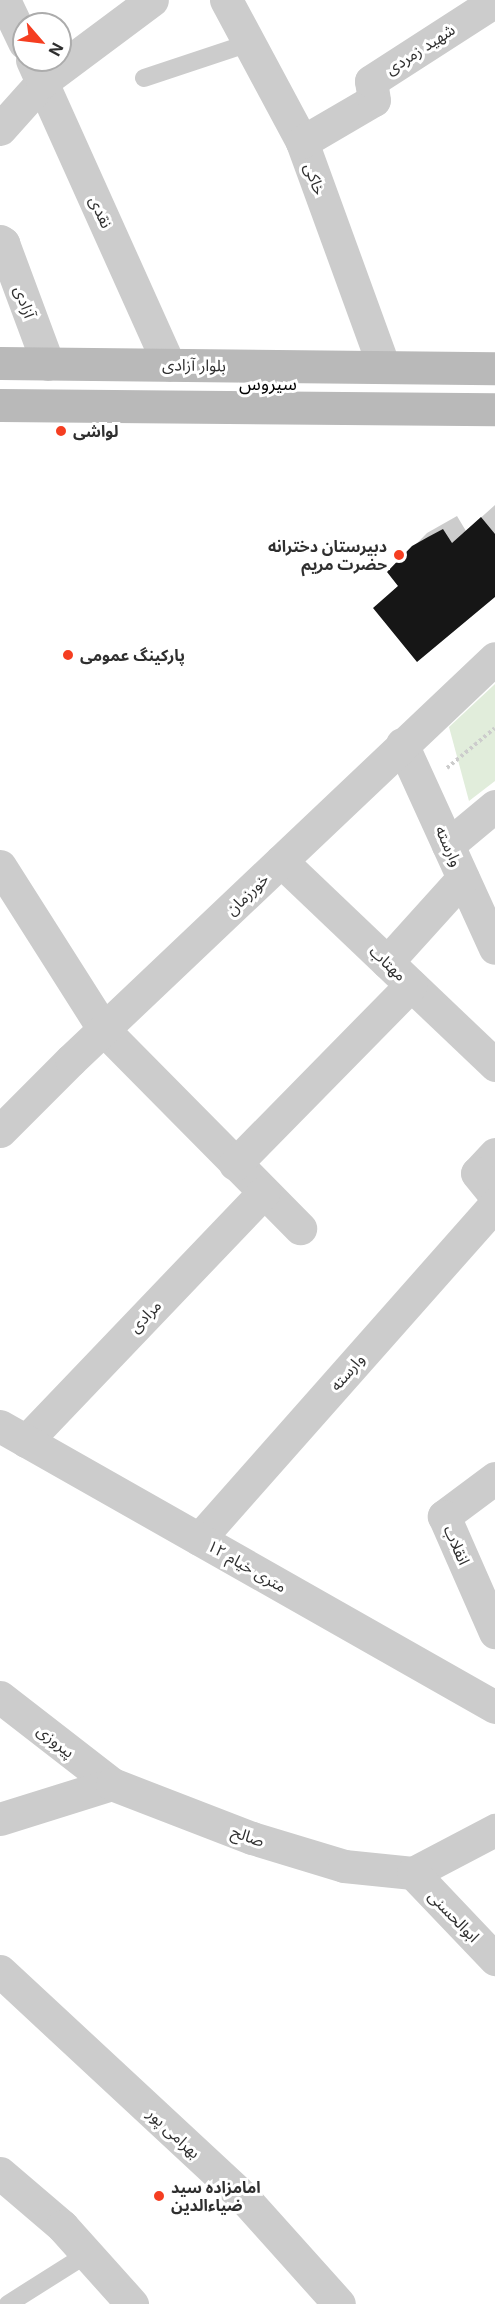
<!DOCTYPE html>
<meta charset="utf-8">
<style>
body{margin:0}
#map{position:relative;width:495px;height:2304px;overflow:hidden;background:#fff;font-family:Inter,"Noto Sans Arabic",sans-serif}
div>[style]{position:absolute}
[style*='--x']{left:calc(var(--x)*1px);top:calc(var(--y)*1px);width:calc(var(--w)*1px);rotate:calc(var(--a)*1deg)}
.green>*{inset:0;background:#e1eddb}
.shadow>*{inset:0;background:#0003}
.building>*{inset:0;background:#161616}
.path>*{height:4px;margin-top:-2px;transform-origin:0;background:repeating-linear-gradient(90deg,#ccc 0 3px,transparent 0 6px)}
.service>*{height:18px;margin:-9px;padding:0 9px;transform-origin:9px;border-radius:9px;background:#ccc}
.minor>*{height:33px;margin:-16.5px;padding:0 16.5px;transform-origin:16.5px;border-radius:16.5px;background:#ccc}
.tertiary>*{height:33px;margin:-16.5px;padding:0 16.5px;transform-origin:16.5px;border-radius:16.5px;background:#ccc}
.secondary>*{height:33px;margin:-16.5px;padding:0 16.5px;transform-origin:16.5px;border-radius:16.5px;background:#b9b9b9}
.dots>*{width:16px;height:16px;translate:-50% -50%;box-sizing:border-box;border:3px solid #fff;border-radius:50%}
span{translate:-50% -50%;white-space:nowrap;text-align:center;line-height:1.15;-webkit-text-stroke:6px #fff;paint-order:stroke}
.street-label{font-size:16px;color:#2f2f2f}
.poi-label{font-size:16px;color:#2f2f2f;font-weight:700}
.left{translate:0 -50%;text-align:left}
.right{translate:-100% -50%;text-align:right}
.neighbourhood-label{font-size:18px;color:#000}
.north{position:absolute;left:12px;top:12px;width:60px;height:60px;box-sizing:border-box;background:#fff;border:2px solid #acacac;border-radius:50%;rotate:118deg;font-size:16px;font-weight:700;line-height:24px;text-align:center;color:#2f2f2f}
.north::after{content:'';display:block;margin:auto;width:21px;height:27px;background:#f53e21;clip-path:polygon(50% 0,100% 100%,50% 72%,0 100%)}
</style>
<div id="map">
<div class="green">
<i style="clip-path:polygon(495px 684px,495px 781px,469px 801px,449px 727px)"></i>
</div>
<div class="shadow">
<i style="clip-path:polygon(495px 505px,495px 595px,375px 608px,399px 585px,389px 572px,427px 533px,457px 516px,466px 531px)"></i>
</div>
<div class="building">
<i style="clip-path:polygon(481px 517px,495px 534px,495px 597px,417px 662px,373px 608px,398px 586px,387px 572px,412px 546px,428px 537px,443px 529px,452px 543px)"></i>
</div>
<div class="path">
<i style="--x:447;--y:768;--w:62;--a:-39.8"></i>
</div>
<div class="service">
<i style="--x:144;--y:78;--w:111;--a:-18.4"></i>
<i style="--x:8;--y:2304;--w:93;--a:-32.3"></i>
</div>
<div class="minor">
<i style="--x:4;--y:0;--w:47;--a:64.5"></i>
<i style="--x:226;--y:0;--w:161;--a:61.8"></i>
<i style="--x:302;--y:142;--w:239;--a:70"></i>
<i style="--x:32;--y:60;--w:334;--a:65.8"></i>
<i style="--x:0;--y:129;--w:63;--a:-48.2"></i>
<i style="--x:42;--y:82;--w:137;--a:-36.7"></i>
<i style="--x:302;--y:142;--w:83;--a:-30.3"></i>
<i style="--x:374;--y:100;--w:19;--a:-99"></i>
<i style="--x:371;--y:81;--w:148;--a:-32.8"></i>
<i style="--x:0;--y:241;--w:4;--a:34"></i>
<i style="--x:3;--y:243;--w:129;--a:69.6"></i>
<i style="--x:402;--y:744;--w:224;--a:65.5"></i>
<i style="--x:448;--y:845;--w:61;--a:-39.7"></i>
<i style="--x:281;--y:861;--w:296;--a:43.6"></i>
<i style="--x:0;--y:866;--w:194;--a:57.6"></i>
<i style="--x:104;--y:1030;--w:279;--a:45.3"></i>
<i style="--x:387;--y:962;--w:113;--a:-47.9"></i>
<i style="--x:0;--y:1131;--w:100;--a:-45"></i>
<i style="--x:71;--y:1060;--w:584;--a:-43.47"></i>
<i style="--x:495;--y:1154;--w:26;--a:133"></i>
<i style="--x:477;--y:1173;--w:28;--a:51"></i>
<i style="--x:235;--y:1164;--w:251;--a:-45.5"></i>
<i style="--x:26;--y:1441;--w:344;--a:-46.3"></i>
<i style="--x:495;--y:1478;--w:64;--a:143.3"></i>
<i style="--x:444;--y:1516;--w:127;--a:66.3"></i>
<i style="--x:199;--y:1539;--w:447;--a:-48.5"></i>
<i style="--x:0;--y:1697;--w:142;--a:37.8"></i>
<i style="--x:0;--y:1819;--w:117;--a:-17.4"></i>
<i style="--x:112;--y:1784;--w:150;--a:21.1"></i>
<i style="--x:252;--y:1838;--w:96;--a:16.9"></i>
<i style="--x:344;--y:1866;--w:69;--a:5.8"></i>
<i style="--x:413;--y:1873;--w:93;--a:-27.7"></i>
<i style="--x:413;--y:1873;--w:119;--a:46.4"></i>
<i style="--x:0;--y:1971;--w:333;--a:42.9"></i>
<i style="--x:244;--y:2198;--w:142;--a:48.1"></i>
<i style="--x:0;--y:2173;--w:82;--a:40.5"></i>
<i style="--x:62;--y:2226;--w:105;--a:48.1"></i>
</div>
<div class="tertiary">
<i style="--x:0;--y:1426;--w:569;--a:29.58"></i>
</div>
<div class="secondary">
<i style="--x:0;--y:363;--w:495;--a:0.6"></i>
<i style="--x:0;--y:405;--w:495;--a:0.5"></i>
</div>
<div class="dots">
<i style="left:61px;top:431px;background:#f53e21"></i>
<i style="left:399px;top:555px;background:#f53e21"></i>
<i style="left:68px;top:655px;background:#f53e21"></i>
<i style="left:159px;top:2196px;background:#f53e21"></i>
</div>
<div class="street-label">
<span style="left:420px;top:49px;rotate:-33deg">شهید زمردی</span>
<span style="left:315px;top:179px;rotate:70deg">خاکی</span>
<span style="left:101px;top:212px;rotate:66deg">نقدی</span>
<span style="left:25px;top:302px;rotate:70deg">آزادی</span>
<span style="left:194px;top:365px;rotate:1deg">بلوار آزادی</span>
<span style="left:449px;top:846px;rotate:66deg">وارسته</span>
<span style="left:247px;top:894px;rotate:-44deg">خورزمان</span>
<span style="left:388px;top:963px;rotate:43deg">مهتاب</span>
<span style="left:145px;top:1316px;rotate:-46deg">مرادی</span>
<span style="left:347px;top:1372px;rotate:-49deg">وارسته</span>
<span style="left:457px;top:1545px;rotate:66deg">انقلاب</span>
<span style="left:247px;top:1566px;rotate:30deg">۱۲ متری خیام</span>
<span style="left:56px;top:1741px;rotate:38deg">پیروزی</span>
<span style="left:248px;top:1836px;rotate:19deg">صالح</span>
<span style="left:454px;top:1916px;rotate:46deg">ابوالحسنی</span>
<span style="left:174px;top:2133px;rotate:43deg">بهرامی پور</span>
</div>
<div class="poi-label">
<span class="left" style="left:73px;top:431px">لواشی</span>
<span class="right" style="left:387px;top:555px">دبیرستان دخترانه<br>حضرت مریم</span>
<span class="left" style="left:80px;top:655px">پارکینگ عمومی</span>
<span class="left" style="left:171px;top:2196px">امامزاده سید<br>ضیاءالدین</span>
</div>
<div class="neighbourhood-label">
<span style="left:268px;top:384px">سیروس</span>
</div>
<div class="north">N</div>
</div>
